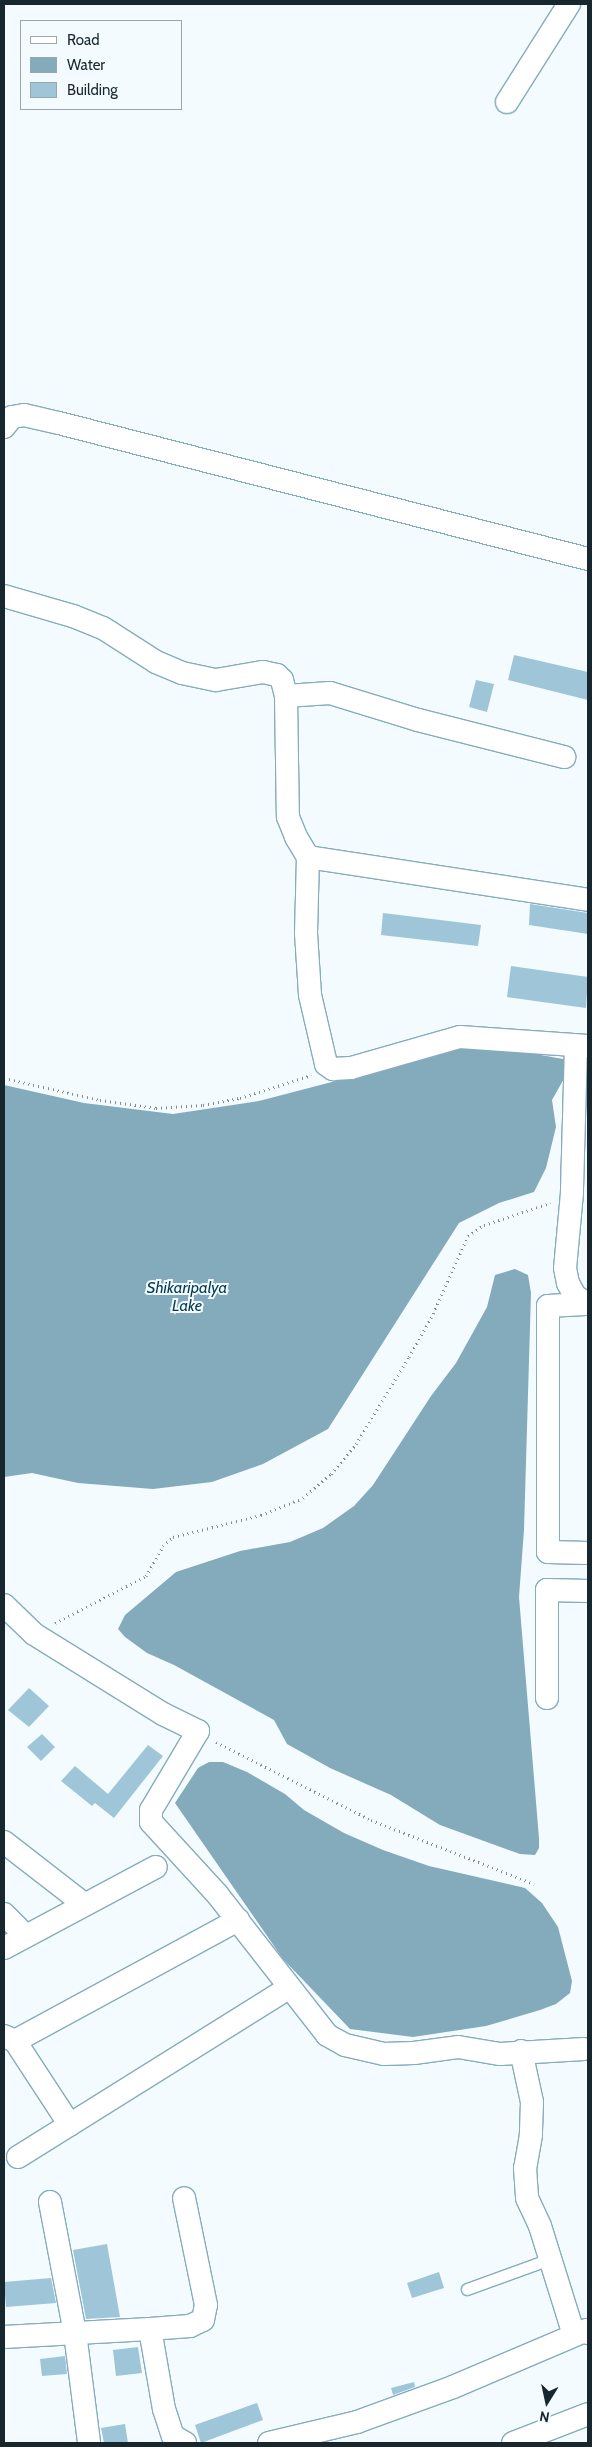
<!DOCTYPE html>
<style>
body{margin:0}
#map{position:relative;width:592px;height:2447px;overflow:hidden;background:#f3fbff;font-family:Cabin,sans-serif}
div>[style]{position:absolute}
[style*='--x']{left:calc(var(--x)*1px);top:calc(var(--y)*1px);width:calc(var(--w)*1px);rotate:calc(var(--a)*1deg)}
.water>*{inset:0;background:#84abbc}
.building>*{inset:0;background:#9ec6d8}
.path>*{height:3px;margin-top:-1.5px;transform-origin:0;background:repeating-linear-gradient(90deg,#818c92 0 1px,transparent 0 5px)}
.roads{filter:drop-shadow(1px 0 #86acbd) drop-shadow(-1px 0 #86acbd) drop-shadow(0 1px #86acbd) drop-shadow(0 -1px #86acbd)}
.service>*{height:11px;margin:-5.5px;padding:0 5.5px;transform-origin:5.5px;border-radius:5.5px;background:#fff}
.minor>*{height:22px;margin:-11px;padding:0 11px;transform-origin:11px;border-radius:11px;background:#fff}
span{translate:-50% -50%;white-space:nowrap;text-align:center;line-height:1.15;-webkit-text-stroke:4px #f3fbff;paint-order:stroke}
.water-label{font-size:16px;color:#003b4e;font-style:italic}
.frame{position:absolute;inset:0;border:5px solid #18272e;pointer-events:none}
.legend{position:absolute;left:20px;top:20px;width:162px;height:90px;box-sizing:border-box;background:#f3fbff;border:1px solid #9ba6ab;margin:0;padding:6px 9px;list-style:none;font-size:15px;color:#18272e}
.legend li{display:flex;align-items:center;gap:10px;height:25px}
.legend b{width:25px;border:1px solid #9ba6ab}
.north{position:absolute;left:522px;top:2377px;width:50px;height:50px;-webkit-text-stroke:4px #f3fbff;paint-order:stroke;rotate:190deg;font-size:14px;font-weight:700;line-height:20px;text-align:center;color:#18272e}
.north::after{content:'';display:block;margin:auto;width:18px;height:22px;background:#18272e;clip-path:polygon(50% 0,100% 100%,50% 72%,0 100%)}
</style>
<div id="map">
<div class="water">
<i style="clip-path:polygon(492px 1046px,574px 1061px,552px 1100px,556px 1127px,546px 1168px,534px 1192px,499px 1203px,459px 1223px,328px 1429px,263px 1464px,212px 1482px,153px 1489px,78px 1483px,32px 1473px,4px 1477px,4px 1085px,84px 1103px,173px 1114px,259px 1101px,462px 1048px)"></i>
<i style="clip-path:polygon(515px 1269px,528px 1275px,531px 1293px,524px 1530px,519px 1597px,539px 1838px,539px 1848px,535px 1855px,520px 1854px,440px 1825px,391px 1795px,330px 1768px,287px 1744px,274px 1720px,174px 1665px,147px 1653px,125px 1637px,118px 1629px,125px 1615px,176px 1572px,240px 1551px,290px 1542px,323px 1528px,354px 1506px,373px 1485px,431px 1396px,456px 1363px,487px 1307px,495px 1275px)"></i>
<i style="clip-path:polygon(209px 1762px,223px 1762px,247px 1772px,285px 1794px,304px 1810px,344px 1833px,383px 1850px,429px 1866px,525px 1888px,542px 1903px,558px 1927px,572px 1981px,570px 1993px,556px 2004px,540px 2010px,486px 2026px,413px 2037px,350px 2029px,283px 1959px,175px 1803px,198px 1768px)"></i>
</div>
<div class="building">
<i style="clip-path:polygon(514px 655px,588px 672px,588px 700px,508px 680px)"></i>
<i style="clip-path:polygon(476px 680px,494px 684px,487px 712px,469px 707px)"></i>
<i style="clip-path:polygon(530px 904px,588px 913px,588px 934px,529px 925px)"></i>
<i style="clip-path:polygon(383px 913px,481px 925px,478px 946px,381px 935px)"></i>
<i style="clip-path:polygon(511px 966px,588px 977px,586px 1008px,507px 997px)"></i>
<i style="clip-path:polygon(29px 1688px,49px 1706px,29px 1727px,8px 1710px)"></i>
<i style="clip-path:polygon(42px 1734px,55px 1747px,41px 1761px,27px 1747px)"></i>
<i style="clip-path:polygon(148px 1745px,163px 1756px,114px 1818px,95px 1803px,92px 1806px,61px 1781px,75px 1766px,108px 1794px)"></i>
<i style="clip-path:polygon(107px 2244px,120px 2317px,86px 2319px,73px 2250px)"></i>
<i style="clip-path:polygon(439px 2272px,444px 2288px,412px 2298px,407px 2283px)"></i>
<i style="clip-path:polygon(51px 2278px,56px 2303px,6px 2307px,4px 2282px)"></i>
<i style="clip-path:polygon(138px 2347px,142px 2373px,116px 2376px,113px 2350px)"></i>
<i style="clip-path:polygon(65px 2356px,67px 2374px,42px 2376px,40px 2359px)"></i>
<i style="clip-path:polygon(414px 2382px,415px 2387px,393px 2395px,391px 2388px)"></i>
<i style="clip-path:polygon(257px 2403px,263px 2420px,201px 2443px,195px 2425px)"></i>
<i style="clip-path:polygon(125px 2424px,128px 2443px,104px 2443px,101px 2428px)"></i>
</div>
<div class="path">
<i style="--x:4;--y:1078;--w:98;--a:12.9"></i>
<i style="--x:100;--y:1100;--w:57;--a:8.1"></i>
<i style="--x:156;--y:1108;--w:47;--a:-3.7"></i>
<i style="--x:203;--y:1105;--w:38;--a:-11"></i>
<i style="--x:240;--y:1098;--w:75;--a:-17.9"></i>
<i style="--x:55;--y:1623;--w:102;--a:-27.3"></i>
<i style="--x:146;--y:1576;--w:34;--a:-60"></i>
<i style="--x:163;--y:1546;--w:13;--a:-42"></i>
<i style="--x:173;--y:1537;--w:91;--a:-14"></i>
<i style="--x:261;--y:1515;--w:45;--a:-22"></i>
<i style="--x:303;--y:1498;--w:37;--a:-41"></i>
<i style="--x:331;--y:1474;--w:39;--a:-50"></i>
<i style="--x:356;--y:1444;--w:102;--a:-58.7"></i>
<i style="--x:409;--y:1357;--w:45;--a:-60.6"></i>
<i style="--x:431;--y:1318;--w:90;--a:-65.7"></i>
<i style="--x:468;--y:1236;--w:19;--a:-35"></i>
<i style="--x:484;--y:1225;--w:70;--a:-18.4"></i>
<i style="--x:216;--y:1742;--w:174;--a:26.7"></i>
<i style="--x:371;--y:1820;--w:175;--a:21.4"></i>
</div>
<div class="roads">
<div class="service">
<i style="--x:467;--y:2289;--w:88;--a:-19.9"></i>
</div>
<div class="minor">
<i style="--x:507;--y:102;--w:116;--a:-57.7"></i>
<i style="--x:4;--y:427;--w:13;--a:-51"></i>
<i style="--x:12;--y:417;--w:12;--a:-9"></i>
<i style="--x:24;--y:415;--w:36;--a:13"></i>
<i style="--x:59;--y:423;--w:546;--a:14.42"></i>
<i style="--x:4;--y:596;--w:72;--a:16.2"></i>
<i style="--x:73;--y:616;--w:32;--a:22"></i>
<i style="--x:103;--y:628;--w:63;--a:32.7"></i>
<i style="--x:156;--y:662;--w:28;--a:23"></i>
<i style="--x:182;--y:673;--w:35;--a:12"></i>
<i style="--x:216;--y:680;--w:48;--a:-9.7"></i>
<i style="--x:263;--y:672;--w:14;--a:12"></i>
<i style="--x:277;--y:675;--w:7;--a:45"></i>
<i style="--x:282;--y:680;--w:16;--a:76"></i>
<i style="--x:286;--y:696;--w:121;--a:89.1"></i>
<i style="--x:288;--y:817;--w:22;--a:68"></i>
<i style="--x:296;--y:837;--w:23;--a:59"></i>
<i style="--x:308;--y:857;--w:76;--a:91.5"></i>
<i style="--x:306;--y:933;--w:62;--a:86.3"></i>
<i style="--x:310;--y:995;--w:71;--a:76.9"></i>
<i style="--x:326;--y:1064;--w:9;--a:36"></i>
<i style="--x:333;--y:1069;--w:18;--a:-3"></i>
<i style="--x:351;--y:1068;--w:113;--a:-15.9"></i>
<i style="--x:460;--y:1037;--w:128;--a:4"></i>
<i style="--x:286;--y:696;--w:44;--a:-3.9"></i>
<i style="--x:330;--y:693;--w:92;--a:17.1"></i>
<i style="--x:418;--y:720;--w:151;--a:14.2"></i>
<i style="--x:308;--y:857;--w:283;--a:8.7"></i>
<i style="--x:576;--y:1046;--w:147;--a:91.6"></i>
<i style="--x:572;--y:1193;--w:75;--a:95.3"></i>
<i style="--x:565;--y:1268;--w:15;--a:79"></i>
<i style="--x:568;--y:1283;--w:15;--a:62"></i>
<i style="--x:575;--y:1296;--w:15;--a:32"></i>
<i style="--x:585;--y:1304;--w:37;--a:177"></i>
<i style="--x:548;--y:1306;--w:246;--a:90"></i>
<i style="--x:548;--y:1552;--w:40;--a:1.4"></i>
<i style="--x:4;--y:1605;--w:42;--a:44"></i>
<i style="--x:34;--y:1634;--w:152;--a:31.8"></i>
<i style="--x:163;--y:1714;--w:39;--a:26"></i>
<i style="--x:198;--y:1731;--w:92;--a:120.7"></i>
<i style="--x:151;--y:1810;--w:12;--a:90"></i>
<i style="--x:151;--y:1822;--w:98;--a:47.5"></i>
<i style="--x:217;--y:1894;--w:179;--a:52"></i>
<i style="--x:327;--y:2035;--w:21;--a:29"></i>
<i style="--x:345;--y:2045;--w:40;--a:13"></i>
<i style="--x:384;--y:2054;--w:30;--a:-2"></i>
<i style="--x:414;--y:2053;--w:44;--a:-7.8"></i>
<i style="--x:458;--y:2047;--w:43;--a:9.5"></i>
<i style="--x:500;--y:2054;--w:84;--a:-3.4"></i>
<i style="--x:547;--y:1698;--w:108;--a:-90"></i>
<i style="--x:547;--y:1590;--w:41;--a:1.4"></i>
<i style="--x:4;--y:1842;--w:101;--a:37.8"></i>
<i style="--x:4;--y:1914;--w:31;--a:45"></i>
<i style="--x:4;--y:1948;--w:172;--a:-28.1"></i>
<i style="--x:4;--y:2036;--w:12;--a:24"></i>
<i style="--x:15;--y:2041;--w:100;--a:56.8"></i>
<i style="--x:15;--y:2041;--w:254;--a:-28.5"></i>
<i style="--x:521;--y:2051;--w:52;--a:77.8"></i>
<i style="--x:532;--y:2102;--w:33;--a:92"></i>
<i style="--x:531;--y:2135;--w:34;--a:100"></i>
<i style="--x:525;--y:2168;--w:30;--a:86"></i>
<i style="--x:527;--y:2198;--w:31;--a:65"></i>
<i style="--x:540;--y:2226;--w:114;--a:72.7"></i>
<i style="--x:18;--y:2157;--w:319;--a:-32"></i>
<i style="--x:50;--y:2202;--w:133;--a:79.2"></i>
<i style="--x:75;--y:2333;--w:111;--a:82.7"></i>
<i style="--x:150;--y:2329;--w:40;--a:-4.3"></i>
<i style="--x:190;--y:2326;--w:14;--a:-25"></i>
<i style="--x:203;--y:2320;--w:15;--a:-79"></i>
<i style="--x:206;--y:2305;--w:109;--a:-101.6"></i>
<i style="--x:4;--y:2337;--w:146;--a:-3.1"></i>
<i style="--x:150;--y:2329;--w:81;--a:80.1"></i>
<i style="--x:164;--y:2409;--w:28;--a:72"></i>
<i style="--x:173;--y:2436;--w:14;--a:30"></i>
<i style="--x:269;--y:2443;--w:90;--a:-13.4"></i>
<i style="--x:357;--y:2422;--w:102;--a:-20"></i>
<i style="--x:453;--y:2387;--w:146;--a:-23"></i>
<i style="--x:587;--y:2330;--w:3;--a:72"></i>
<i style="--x:513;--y:2443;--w:80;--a:-21.1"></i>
</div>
</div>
<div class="water-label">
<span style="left:187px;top:1297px">Shikaripalya<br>Lake</span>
</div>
<div class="frame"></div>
<ul class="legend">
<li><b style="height:6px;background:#fff"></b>Road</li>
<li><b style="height:14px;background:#84abbc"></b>Water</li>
<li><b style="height:14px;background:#9ec6d8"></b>Building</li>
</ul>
<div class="north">N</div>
</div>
